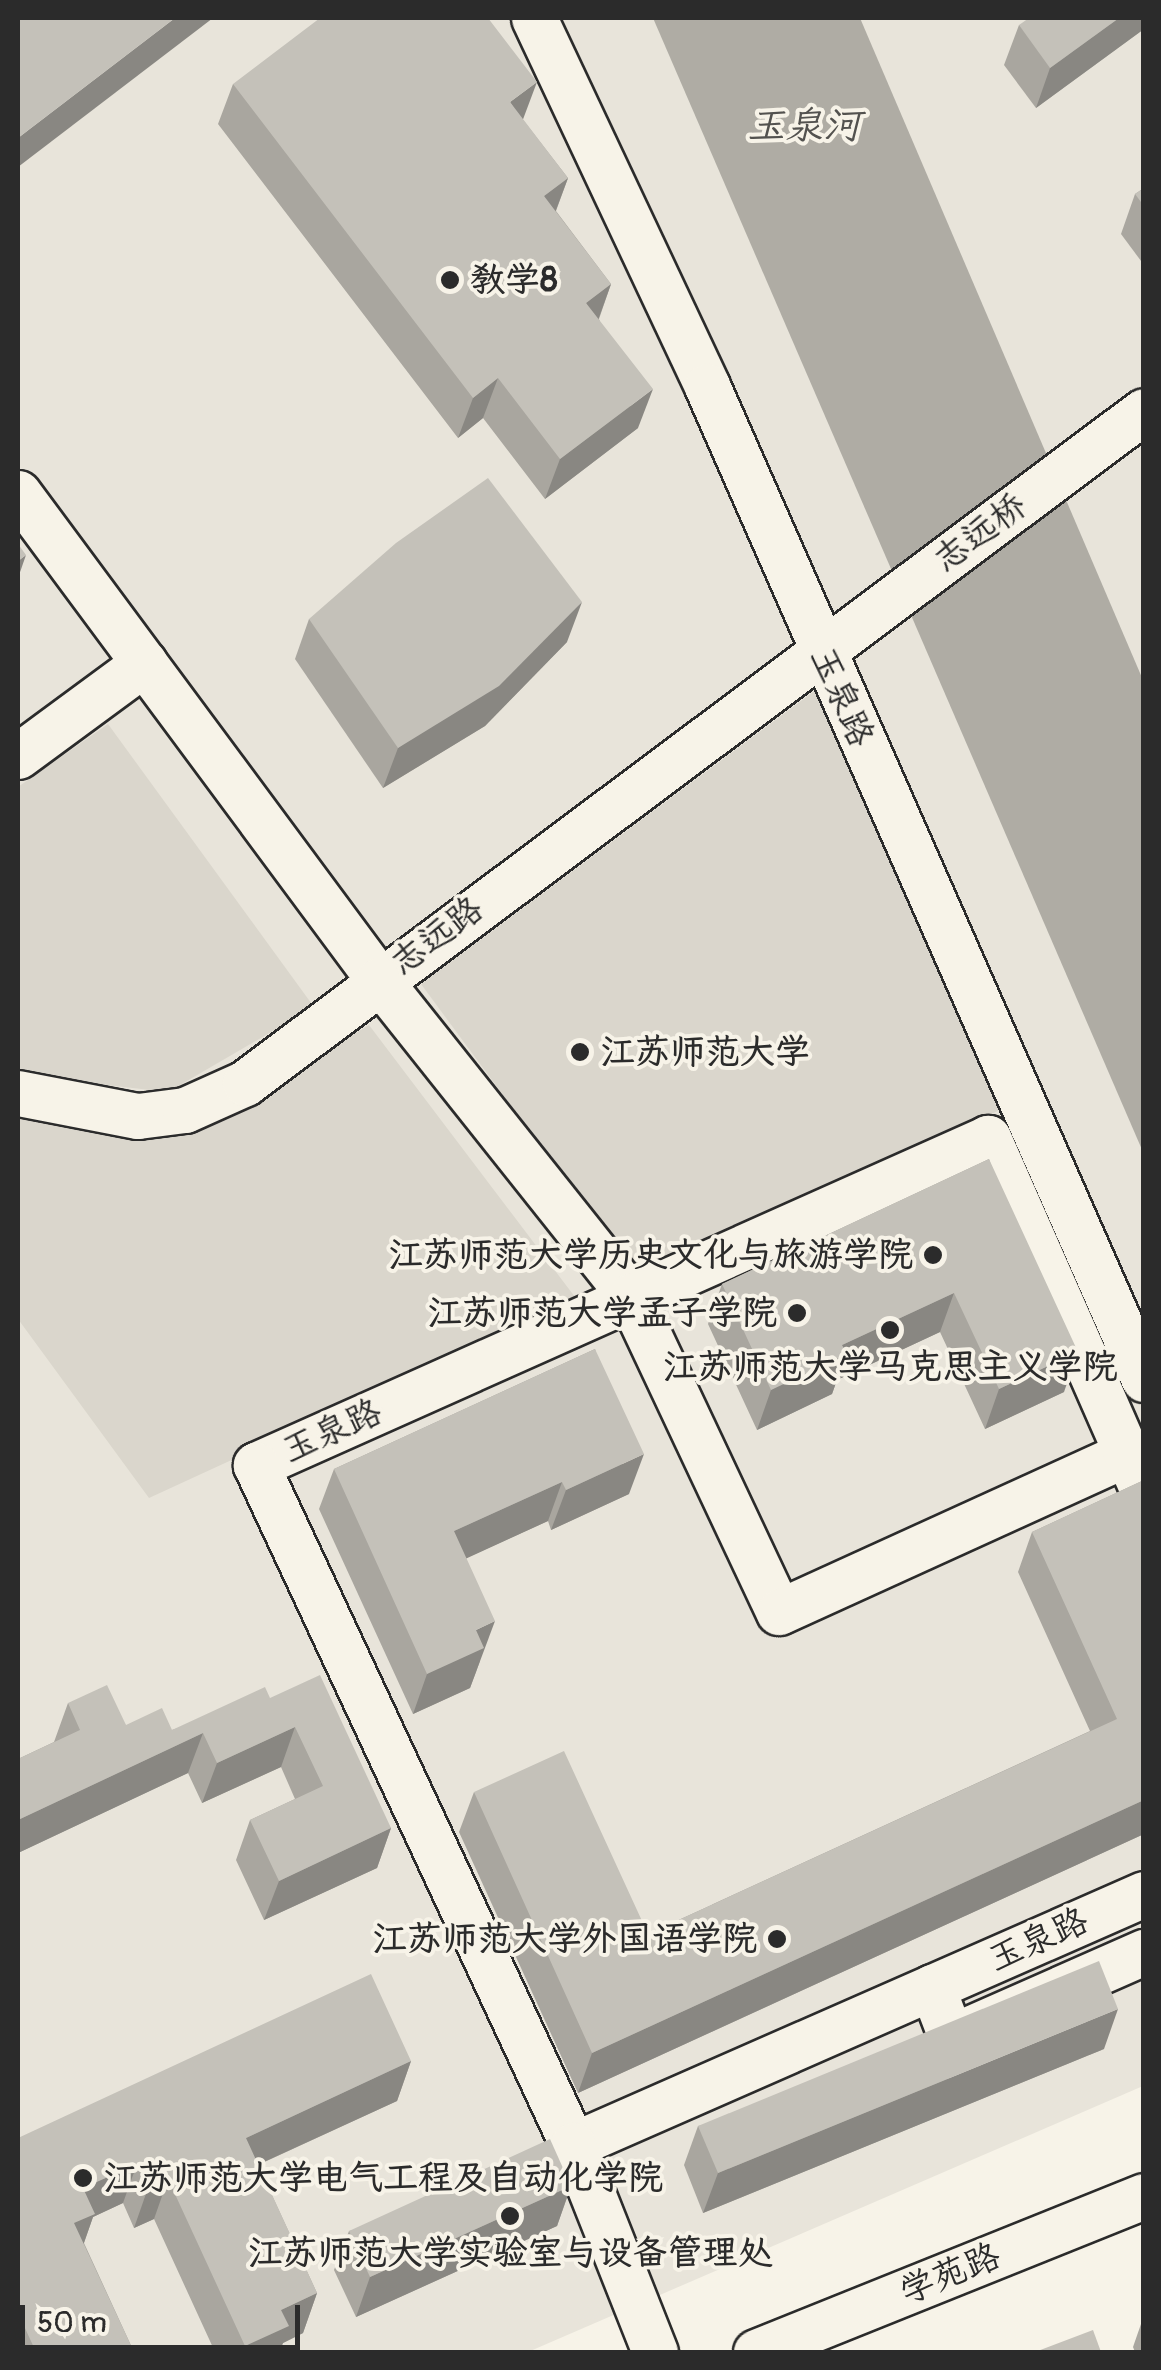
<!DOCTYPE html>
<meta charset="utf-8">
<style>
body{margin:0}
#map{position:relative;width:1161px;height:2370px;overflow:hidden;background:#f7f3e8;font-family:Pangolin,"LXGW WenKai TC",sans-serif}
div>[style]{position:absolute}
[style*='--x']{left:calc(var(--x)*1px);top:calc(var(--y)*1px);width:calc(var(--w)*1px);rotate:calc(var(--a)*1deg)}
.built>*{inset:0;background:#e8e4da}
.green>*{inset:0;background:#dad6cc}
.water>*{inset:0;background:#afaca4}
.roads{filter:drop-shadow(2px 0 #2b2b2b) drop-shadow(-2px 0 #2b2b2b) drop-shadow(0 2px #2b2b2b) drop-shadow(0 -2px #2b2b2b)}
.minor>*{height:45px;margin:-22.5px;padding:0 22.5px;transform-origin:22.5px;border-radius:22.5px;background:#f7f3e8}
.wall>*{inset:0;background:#a9a69f}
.shaded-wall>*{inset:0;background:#898782}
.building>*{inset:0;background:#c4c1b9}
.dots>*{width:28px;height:28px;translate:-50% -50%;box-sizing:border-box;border:5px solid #f7f3e8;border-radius:50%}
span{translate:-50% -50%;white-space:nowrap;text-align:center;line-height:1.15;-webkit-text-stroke:8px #f7f3e8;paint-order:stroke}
.poi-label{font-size:35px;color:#2b2b2b;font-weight:700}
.left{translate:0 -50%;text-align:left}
.right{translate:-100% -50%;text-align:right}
.street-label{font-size:35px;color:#2b2b2b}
.water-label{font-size:38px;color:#53524f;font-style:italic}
.frame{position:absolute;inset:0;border:20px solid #2b2b2b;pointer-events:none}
.scale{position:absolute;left:20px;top:2305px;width:280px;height:45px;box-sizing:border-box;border:5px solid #2b2b2b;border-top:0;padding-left:12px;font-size:30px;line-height:35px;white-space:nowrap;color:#2b2b2b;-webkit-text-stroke:8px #f7f3e8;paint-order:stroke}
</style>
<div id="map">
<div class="built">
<i style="clip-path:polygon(18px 18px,1143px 18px,1143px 2086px,528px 2352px,18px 2352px)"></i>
</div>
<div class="green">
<i style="clip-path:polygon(817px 689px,1002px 1109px,638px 1278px,421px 984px)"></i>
<i style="clip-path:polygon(108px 724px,314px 1007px,168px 1092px,18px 1075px,18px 787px)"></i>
<i style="clip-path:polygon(369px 1025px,578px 1301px,149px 1498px,18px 1319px,18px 1111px,242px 1100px)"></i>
</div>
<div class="water">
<i style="clip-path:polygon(653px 18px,860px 18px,1143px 680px,1143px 1152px)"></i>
</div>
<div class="roads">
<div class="minor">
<i style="--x:534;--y:18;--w:407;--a:64.8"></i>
<i style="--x:707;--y:386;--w:1085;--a:66.25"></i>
<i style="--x:18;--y:493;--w:606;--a:53.45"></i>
<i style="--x:379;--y:980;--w:404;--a:51.5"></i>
<i style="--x:630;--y:1296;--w:349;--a:64.8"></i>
<i style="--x:779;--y:1612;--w:381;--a:-24.5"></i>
<i style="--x:18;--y:756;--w:157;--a:-36.4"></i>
<i style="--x:18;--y:1093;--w:122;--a:10.9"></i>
<i style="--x:138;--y:1116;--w:47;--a:-7.3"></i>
<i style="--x:185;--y:1110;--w:66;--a:-24.2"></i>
<i style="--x:245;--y:1083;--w:1122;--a:-36.78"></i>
<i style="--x:1144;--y:1493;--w:388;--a:-113.7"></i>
<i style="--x:988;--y:1138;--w:802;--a:155.93"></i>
<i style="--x:256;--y:1465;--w:750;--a:65.01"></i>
<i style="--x:573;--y:2145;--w:624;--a:-23.73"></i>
<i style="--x:932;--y:1987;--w:53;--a:69.2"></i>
<i style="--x:951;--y:2037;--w:211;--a:-23.8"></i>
<i style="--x:573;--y:2145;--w:223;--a:68.4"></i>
<i style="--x:756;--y:2352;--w:418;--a:-21.9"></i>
</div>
</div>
<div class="wall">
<i style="clip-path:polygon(1144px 18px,1144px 29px,1036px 108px,1004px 65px,1019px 25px)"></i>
<i style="clip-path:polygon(233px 84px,523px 120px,568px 178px,556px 211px,611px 284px,599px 319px,638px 428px,545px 499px,483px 418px,458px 438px,218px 124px)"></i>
<i style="clip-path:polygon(1144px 188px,1144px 265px,1121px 234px,1135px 194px)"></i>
<i style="clip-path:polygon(309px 619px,567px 642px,485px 726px,383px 788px,295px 659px)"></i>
<i style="clip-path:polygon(989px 1159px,1064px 1392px,985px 1429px,940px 1332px,837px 1380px,832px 1394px,757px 1430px,708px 1324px,722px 1284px)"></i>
<i style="clip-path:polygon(595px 1349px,629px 1494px,551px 1530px,548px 1521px,466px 1558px,480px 1661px,470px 1688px,413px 1714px,319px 1509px,334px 1469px)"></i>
<i style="clip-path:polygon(1144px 1480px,1144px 1834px,578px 2093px,459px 1832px,474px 1792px,648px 1934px,1090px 1731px,1018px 1572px,1032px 1532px)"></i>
<i style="clip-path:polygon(270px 1698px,391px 1828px,377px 1868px,264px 1920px,236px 1860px,250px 1820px,295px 1799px,281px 1767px,202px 1803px,188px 1773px,18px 1853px,18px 1759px,54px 1742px,68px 1703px,126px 1725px,172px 1730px)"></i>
<i style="clip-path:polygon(1104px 2049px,703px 2213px,684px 2165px,698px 2126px)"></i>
<i style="clip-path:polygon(411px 2061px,397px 2101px,258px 2165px,317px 2293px,303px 2333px,283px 2343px,279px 2352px,215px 2352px,154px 2219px,134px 2228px,123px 2203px,93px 2217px,84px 2243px,134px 2352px,18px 2352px,18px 2138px)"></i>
<i style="clip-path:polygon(571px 2186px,557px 2226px,356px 2317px,334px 2270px,349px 2231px)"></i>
<i style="clip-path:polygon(1144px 2323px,1144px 2352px,1135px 2352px,1133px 2347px,1141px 2324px)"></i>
</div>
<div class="shaded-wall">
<i style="clip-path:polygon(175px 18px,213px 18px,18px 167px,18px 138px)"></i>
<i style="clip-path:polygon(1119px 18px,1144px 18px,1144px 29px,1036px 108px,1050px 68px)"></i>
<i style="clip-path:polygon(537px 82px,522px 122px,510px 102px)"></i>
<i style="clip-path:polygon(568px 178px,553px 218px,544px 196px)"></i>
<i style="clip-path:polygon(611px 284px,597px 323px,586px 303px)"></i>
<i style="clip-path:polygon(498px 378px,483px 418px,458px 438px,473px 398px)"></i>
<i style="clip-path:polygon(653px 389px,638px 428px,545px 499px,560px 459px)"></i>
<i style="clip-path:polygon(26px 555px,18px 578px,18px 561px)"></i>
<i style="clip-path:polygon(582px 602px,567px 642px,485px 726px,383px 788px,398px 748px)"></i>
<i style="clip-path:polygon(954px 1293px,940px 1332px,837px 1380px,832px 1394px,757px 1430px,771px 1390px,842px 1345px)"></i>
<i style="clip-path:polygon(1078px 1352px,1064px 1392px,985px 1429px,999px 1389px)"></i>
<i style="clip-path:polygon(644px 1454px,629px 1494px,551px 1530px,566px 1490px)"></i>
<i style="clip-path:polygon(562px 1482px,548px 1521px,439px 1571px,454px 1531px)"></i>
<i style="clip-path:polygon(495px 1621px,470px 1688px,413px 1714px,427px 1674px,476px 1630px)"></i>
<i style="clip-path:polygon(295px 1727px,281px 1767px,202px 1803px,217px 1763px)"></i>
<i style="clip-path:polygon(203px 1733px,188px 1773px,18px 1853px,18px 1820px)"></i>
<i style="clip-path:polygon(1144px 1800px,1144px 1834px,578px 2093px,592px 2053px)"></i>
<i style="clip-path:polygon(391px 1828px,377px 1868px,264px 1920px,279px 1881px)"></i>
<i style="clip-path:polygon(1118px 2009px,1104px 2049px,703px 2213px,718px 2173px)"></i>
<i style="clip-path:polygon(411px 2061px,397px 2101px,231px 2177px,246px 2138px)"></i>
<i style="clip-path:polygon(137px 2164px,123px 2203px,93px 2217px,80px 2254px,60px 2263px,83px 2188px)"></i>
<i style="clip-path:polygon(168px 2179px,154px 2219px,134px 2228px,148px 2188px)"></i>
<i style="clip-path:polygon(571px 2186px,557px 2226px,356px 2317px,370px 2277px)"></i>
<i style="clip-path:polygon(317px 2293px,303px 2333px,283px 2343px,279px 2352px,243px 2352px,245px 2346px,281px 2310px)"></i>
</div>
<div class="building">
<i style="clip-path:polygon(18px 18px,175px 18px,18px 138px)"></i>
<i style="clip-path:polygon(320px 18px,488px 18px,537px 82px,510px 102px,568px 178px,544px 196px,611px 284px,586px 303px,653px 389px,560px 459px,498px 378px,473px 398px,233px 84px)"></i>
<i style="clip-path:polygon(1029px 18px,1119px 18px,1050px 68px,1019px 25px)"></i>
<i style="clip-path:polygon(1144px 188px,1144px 206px,1135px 194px)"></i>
<i style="clip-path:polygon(488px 478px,582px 602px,499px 686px,398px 748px,309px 619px,396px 543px)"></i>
<i style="clip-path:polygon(18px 544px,26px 555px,18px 561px)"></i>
<i style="clip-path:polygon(989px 1159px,1078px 1352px,999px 1389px,954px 1293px,842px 1345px,847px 1354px,771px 1390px,722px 1284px)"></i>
<i style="clip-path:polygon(595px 1349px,644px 1454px,566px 1490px,562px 1482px,454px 1531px,495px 1621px,476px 1630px,484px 1648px,427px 1674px,334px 1469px)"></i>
<i style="clip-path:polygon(1144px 1480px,1144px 1800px,592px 2053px,474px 1792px,564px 1751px,648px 1934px,1117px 1719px,1032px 1532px)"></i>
<i style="clip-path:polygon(320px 1675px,391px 1828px,279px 1881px,250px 1820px,323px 1786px,295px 1727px,217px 1763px,203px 1733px,18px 1820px,18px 1759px,80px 1730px,68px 1703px,107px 1685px,126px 1725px,162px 1708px,172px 1730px,265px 1687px,270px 1698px)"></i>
<i style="clip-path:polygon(1099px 1961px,1118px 2009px,718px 2173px,698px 2126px)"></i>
<i style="clip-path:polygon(371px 1974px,411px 2061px,246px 2138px,317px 2293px,281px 2310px,289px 2326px,245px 2346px,168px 2179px,148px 2188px,137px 2164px,83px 2188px,95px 2214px,74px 2223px,134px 2352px,36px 2352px,18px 2313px,18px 2138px)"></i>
<i style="clip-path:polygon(550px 2139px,571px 2186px,370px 2277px,349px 2231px)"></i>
<i style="clip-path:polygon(1093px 2330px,1101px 2352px,1035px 2352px)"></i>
</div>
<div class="dots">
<i style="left:450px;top:280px;background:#2b2b2b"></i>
<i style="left:580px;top:1052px;background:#2b2b2b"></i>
<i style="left:933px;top:1255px;background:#2b2b2b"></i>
<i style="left:797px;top:1313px;background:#2b2b2b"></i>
<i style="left:890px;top:1330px;background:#2b2b2b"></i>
<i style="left:777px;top:1939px;background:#2b2b2b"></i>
<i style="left:83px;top:2178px;background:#2b2b2b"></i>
<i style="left:510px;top:2216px;background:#2b2b2b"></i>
</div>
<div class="poi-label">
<span class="left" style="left:470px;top:280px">教学8</span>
<span class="left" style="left:600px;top:1052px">江苏师范大学</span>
<span class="right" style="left:913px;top:1255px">江苏师范大学历史文化与旅游学院</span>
<span class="right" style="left:777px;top:1313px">江苏师范大学孟子学院</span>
<span style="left:890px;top:1367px">江苏师范大学马克思主义学院</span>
<span class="right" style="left:757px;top:1939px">江苏师范大学外国语学院</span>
<span class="left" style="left:103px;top:2178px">江苏师范大学电气工程及自动化学院</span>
<span style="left:510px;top:2253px">江苏师范大学实验室与设备管理处</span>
</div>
<div class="street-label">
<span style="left:980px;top:533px;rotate:-37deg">志远桥</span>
<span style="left:842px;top:697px;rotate:66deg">玉泉路</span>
<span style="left:437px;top:936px;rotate:-37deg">志远路</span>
<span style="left:332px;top:1431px;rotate:-24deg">玉泉路</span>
<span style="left:1038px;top:1940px;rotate:-24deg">玉泉路</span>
<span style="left:950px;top:2274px;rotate:-22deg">学苑路</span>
</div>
<div class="water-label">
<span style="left:804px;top:127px">玉泉河</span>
</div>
<div class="frame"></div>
<div class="scale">50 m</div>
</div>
